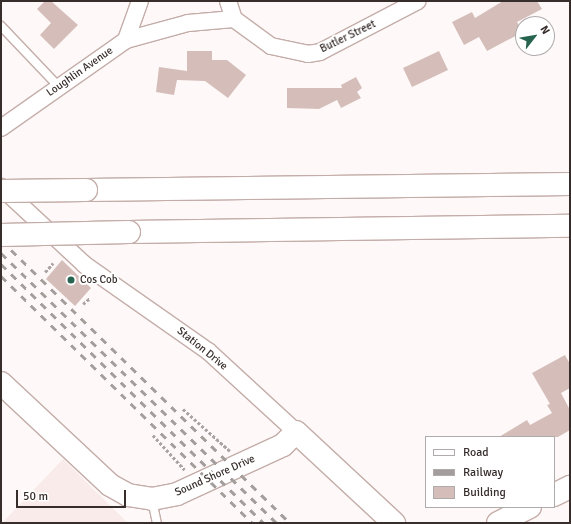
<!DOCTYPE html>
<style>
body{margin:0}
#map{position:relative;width:571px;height:524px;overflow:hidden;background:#fef9f8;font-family:Signika,sans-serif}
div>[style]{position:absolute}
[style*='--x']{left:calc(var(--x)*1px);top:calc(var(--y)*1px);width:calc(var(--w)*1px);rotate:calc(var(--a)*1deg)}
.built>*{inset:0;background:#f9ebe9}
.building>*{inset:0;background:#d5beba}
.path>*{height:2.5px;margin-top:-1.25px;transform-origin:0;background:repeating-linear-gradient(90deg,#aba4a3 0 3px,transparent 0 5px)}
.roads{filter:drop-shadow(1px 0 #c4ada9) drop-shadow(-1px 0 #c4ada9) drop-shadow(0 1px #c4ada9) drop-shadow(0 -1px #c4ada9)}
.service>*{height:8px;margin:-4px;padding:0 4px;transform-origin:4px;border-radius:4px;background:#fff}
.minor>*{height:16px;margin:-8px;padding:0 8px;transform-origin:8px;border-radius:8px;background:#fff}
.secondary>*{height:22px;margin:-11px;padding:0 11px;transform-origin:11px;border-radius:11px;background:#fff}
.motorway>*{height:22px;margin:-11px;padding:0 11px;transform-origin:11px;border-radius:11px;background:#fff}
.rail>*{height:3px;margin-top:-1.5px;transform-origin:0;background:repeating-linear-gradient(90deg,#a39d9b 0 7px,transparent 0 14px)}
.bridges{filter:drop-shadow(1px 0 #c4ada9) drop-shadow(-1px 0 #c4ada9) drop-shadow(0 1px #c4ada9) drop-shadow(0 -1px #c4ada9)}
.motorway-bridge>*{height:22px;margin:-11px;padding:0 11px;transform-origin:11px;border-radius:11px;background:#fff}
.dots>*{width:11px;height:11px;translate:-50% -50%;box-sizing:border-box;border:2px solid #fff;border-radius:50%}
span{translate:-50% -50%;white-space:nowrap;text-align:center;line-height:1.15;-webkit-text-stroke:4px #fff;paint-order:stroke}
.street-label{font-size:11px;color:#372e2c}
.poi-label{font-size:11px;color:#372e2c}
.left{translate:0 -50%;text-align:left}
.frame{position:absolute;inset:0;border:2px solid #372e2c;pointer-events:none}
.legend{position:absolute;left:425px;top:436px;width:130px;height:72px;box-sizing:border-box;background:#fff;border:1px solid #afabab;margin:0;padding:5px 7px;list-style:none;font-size:12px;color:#372e2c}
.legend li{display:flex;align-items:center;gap:8px;height:20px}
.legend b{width:20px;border:1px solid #afabab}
.north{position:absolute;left:515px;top:16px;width:40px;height:40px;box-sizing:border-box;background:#fff;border:1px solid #afabab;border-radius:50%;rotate:59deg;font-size:11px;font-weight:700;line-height:16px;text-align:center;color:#372e2c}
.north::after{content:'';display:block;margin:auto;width:14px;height:18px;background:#276450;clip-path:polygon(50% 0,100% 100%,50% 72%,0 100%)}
.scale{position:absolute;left:16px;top:490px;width:110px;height:18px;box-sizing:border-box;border:2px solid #372e2c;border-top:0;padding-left:5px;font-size:12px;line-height:14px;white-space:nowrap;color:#372e2c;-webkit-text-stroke:3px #fff;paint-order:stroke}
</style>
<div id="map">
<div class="built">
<i style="clip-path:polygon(63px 459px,128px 523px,2px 523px)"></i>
</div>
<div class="building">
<i style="clip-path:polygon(45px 1px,51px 1px,78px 25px,54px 49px,40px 35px,51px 23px,37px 9px)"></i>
<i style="clip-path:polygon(503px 1px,537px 1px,542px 9px,517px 22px,523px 32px,487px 51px,479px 37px,464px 45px,452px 22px,472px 12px,475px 18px)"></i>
<i style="clip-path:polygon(187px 51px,212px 51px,212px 60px,227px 60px,246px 75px,228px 98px,205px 81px,177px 80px,174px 95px,156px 92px,159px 67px,187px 71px)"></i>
<i style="clip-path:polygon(439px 51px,448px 70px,412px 87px,403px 68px)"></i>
<i style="clip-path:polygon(356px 77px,362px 88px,357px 92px,361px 98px,341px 108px,337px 100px,319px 109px,287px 108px,287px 88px,342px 88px,341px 85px)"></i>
<i style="clip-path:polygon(62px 260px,91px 288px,75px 306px,46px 279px)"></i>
<i style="clip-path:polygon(565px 355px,570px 364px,570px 388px,561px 393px,570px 410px,570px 430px,558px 437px,499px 437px,527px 420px,530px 425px,552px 413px,547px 405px,550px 404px,532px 373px)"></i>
</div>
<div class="path">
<i style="--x:45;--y:272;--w:12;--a:-48"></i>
<i style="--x:83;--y:304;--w:9;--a:-41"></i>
<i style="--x:183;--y:409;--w:63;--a:41.8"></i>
<i style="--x:153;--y:435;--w:47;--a:47.6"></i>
</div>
<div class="roads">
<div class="service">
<i style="--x:1;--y:26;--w:84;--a:46.4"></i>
<i style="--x:152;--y:500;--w:24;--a:78"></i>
</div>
<div class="minor">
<i style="--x:228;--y:1;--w:19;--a:72"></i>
<i style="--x:126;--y:40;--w:64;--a:-15.3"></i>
<i style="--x:188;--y:23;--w:46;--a:-5"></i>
<i style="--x:234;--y:19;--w:46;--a:36.1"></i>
<i style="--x:271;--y:46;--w:38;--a:12"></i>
<i style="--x:308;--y:54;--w:12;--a:-9"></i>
<i style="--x:320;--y:52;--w:110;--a:-27.5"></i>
<i style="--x:1;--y:128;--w:153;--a:-35.1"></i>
<i style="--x:126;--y:40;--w:41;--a:-70.3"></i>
<i style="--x:1;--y:187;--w:115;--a:42.9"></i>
<i style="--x:85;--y:265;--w:150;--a:35"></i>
<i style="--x:208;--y:351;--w:120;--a:42.6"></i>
</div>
<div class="secondary">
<i style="--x:1;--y:383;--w:149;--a:43.1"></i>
<i style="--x:110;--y:485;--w:21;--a:29"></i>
<i style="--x:128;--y:495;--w:24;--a:9"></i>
<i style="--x:152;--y:499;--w:25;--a:-11"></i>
<i style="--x:177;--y:494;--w:117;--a:-24.8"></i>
<i style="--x:283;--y:445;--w:18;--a:-45"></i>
<i style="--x:296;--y:432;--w:134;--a:42.9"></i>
<i style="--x:554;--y:495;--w:18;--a:-27"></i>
<i style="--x:498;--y:523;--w:36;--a:-27"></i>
</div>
<div class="motorway">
<i style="--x:86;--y:190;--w:484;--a:-0.7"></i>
<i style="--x:129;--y:232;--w:441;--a:-0.8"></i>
</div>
</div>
<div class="rail">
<i style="--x:1;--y:240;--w:404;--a:44.4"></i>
<i style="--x:1;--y:253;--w:386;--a:44.4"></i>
<i style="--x:1;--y:264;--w:369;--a:44.6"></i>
<i style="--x:1;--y:276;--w:352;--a:44.5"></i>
</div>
<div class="bridges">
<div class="motorway-bridge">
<i style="--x:1;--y:191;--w:85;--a:-0.7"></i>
<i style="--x:1;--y:235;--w:128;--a:-1.3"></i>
</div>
</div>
<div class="dots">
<i style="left:71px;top:280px;background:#276450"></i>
</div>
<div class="street-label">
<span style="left:348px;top:37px;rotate:-26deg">Butler Street</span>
<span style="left:80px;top:72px;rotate:-35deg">Loughlin Avenue</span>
<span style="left:202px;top:349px;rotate:39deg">Station Drive</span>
<span style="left:215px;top:476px;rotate:-24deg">Sound Shore Drive</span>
</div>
<div class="poi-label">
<span class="left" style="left:80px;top:280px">Cos Cob</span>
</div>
<div class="frame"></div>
<ul class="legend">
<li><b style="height:5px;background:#fff"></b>Road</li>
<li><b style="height:5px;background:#a39d9b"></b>Railway</li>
<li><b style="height:11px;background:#d5beba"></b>Building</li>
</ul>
<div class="north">N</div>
<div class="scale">50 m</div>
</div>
